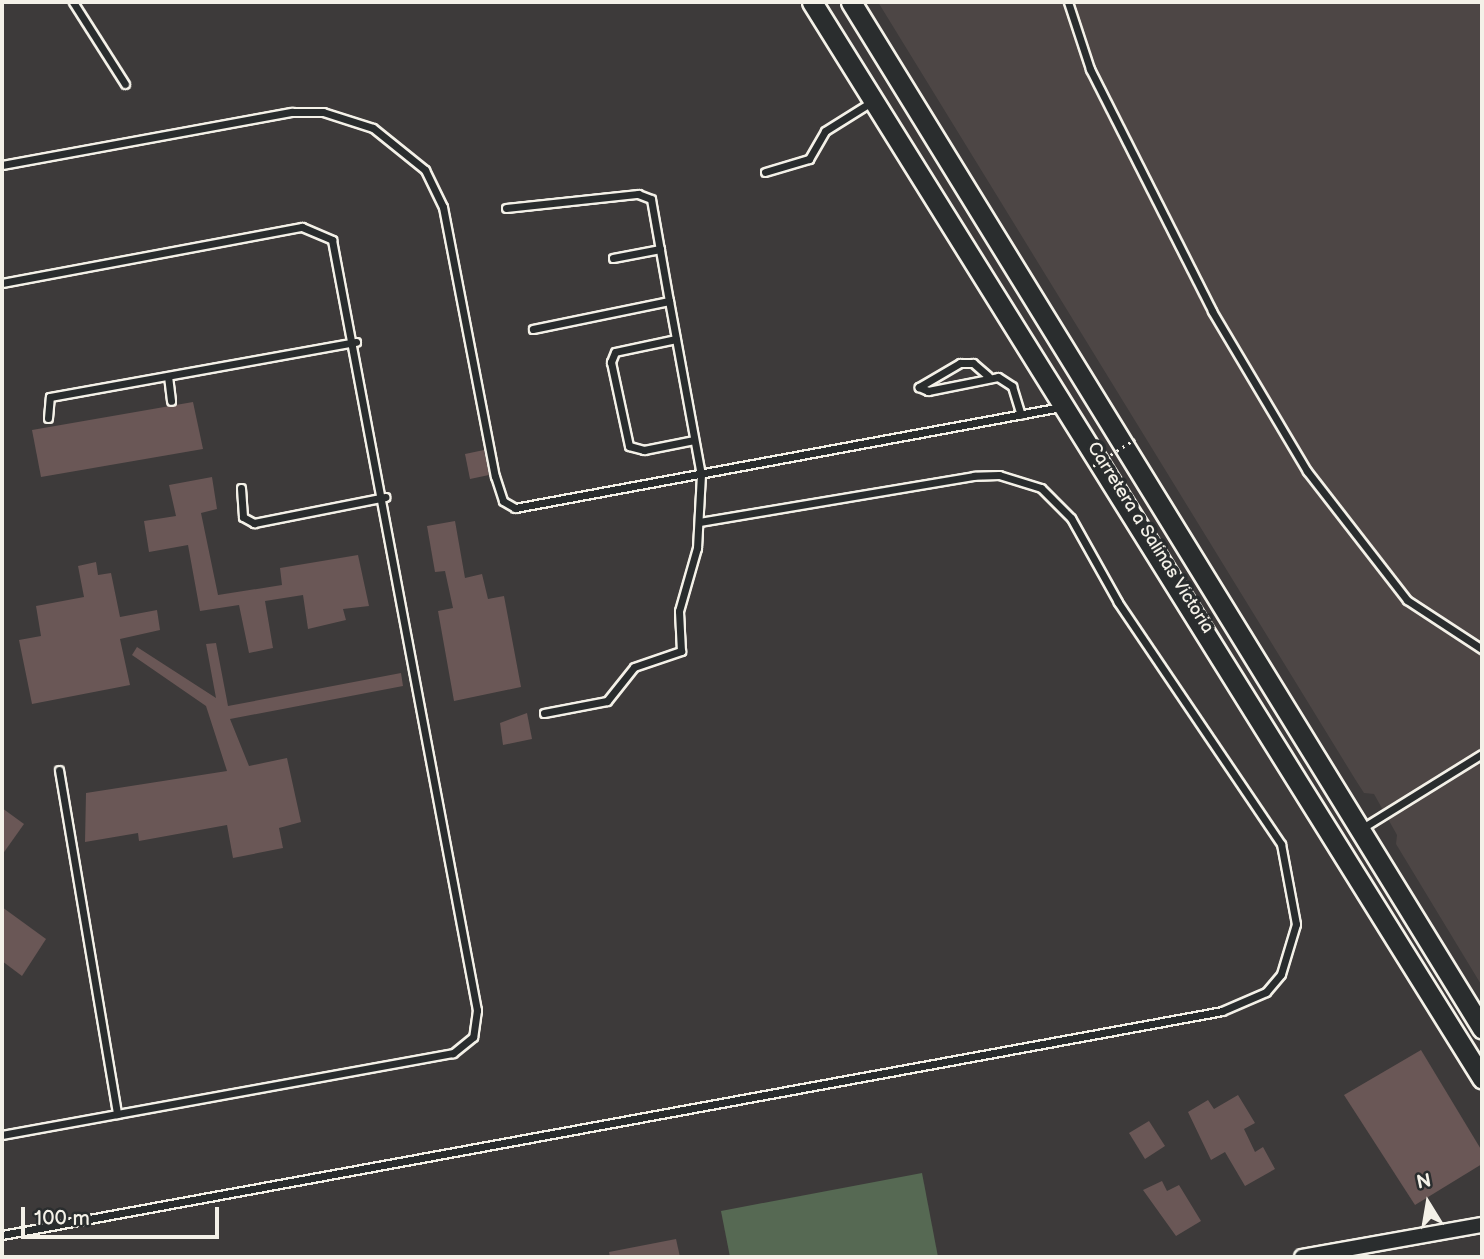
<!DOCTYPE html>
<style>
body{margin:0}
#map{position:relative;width:1484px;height:1259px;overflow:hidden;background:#3d3a3a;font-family:"Balsamiq Sans",sans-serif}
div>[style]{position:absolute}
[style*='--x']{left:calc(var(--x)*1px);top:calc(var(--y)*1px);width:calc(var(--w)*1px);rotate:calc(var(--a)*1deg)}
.built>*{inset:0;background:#4d4645}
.green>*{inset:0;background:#566953}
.building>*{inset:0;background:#6a5756}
.roads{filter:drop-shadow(2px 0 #f4f1e8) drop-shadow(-2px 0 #f4f1e8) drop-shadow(0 2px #f4f1e8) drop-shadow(0 -2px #f4f1e8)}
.lane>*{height:7px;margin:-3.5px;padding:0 3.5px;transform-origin:3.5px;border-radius:3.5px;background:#2a2d2e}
.street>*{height:14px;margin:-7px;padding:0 7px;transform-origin:7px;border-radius:7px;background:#2a2d2e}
.secondary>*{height:19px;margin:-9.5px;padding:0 9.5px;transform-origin:9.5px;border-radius:9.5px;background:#2a2d2e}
.path-bridge>*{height:2.5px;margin-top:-1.25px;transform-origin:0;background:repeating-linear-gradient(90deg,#f4f1e8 0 2px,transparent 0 7px)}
span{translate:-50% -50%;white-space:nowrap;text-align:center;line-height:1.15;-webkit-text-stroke:7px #2a2d2e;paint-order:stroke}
.street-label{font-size:18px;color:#f4f1e8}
.frame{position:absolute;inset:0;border:4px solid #f4f1e8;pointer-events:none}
.north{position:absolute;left:1393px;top:1168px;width:70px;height:70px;-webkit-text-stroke:5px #2a2d2e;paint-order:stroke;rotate:349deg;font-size:19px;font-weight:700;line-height:28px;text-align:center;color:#f4f1e8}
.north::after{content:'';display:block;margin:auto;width:24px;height:32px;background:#f4f1e8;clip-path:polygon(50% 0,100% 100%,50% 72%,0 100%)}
.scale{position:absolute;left:21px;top:1207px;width:198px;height:32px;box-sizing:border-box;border:4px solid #f4f1e8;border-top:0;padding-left:9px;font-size:21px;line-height:24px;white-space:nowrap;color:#f4f1e8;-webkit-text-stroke:5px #2a2d2e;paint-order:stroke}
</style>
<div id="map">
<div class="built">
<i style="clip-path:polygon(878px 2px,1482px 2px,1482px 986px,1396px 844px,1397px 835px,1374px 794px,1364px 793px,1355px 779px)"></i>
</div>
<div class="green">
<i style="clip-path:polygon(922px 1173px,938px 1257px,730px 1257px,721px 1211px)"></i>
</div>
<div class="building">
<i style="clip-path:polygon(193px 402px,203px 449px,41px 477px,32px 430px)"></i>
<i style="clip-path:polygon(484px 450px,489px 475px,470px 479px,465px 454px)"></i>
<i style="clip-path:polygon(212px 477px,217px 509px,201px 513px,218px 595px,282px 585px,280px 568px,358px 555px,369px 606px,343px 609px,346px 620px,308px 629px,303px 595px,265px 601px,273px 648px,249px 653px,239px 605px,200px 611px,188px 545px,149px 552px,144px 521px,176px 516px,169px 485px)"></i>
<i style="clip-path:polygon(455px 521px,465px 578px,482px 574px,488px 599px,504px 596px,521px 687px,454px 701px,438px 611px,453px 608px,445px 571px,435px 572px,427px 526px)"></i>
<i style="clip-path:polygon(96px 562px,98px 575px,111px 573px,120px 617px,157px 610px,160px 630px,120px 639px,130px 685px,32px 704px,19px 640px,41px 636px,36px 606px,84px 597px,78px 566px)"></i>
<i style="clip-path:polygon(216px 643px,228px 706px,401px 673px,403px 686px,230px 719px,249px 766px,287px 758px,301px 822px,279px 828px,283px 848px,233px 858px,227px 825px,139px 841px,138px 833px,85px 842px,86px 793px,227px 771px,206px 706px,132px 655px,137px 647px,216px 698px,206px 644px)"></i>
<i style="clip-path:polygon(527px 713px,532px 739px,503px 745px,500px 723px)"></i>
<i style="clip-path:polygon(2px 808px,24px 824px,2px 855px)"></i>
<i style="clip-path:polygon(2px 907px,46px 939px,22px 976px,2px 961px)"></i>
<i style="clip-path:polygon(1421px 1050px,1482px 1151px,1482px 1164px,1415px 1205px,1344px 1095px)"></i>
<i style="clip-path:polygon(1238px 1095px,1255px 1123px,1244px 1129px,1255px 1152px,1263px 1147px,1275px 1169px,1245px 1186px,1225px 1152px,1211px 1160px,1188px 1112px,1208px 1100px,1214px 1109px)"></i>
<i style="clip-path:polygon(1149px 1121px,1165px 1146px,1145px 1159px,1129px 1133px)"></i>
<i style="clip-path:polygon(1162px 1181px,1167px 1191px,1179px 1185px,1201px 1221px,1176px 1236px,1143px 1190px)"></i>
<i style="clip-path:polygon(676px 1239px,680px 1257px,610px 1257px,609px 1252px)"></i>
</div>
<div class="roads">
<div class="lane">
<i style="--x:73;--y:2;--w:97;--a:57.6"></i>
<i style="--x:1068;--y:2;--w:71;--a:71.8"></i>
<i style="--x:1090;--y:69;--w:271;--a:63.2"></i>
<i style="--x:1212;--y:311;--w:186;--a:59.3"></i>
<i style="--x:1307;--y:471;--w:163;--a:52.2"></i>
<i style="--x:1407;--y:600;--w:90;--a:33.2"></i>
<i style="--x:2;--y:165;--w:295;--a:-10.4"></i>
<i style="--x:292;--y:112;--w:31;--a:0"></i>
<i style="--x:323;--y:112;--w:52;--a:17.7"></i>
<i style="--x:373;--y:128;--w:67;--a:38.9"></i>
<i style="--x:425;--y:170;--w:41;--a:64.1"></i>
<i style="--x:443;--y:207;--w:274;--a:79.1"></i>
<i style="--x:495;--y:476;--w:26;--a:72"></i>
<i style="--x:503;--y:501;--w:14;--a:30"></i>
<i style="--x:515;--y:508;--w:555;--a:-10.48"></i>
<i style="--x:765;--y:172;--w:46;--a:-16.5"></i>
<i style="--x:809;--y:159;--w:32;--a:-60"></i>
<i style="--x:825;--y:131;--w:57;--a:-32"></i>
<i style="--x:506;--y:208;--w:133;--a:-6.1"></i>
<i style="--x:638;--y:194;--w:14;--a:21"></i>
<i style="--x:651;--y:199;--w:104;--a:80"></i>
<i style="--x:669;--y:301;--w:139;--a:168.4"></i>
<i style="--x:613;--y:258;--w:48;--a:-10.8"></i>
<i style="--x:2;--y:283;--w:305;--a:-10.6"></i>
<i style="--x:302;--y:227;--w:33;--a:23"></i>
<i style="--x:332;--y:240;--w:784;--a:79.34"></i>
<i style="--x:477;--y:1010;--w:27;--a:98"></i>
<i style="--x:473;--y:1037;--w:26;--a:141"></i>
<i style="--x:453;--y:1053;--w:458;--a:169.7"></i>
<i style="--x:676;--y:339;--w:62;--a:168"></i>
<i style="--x:615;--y:352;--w:11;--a:112"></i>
<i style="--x:611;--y:362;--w:86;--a:77.9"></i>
<i style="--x:629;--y:446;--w:16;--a:15"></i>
<i style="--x:644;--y:450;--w:51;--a:-11.3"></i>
<i style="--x:168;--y:376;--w:25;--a:83"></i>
<i style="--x:988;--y:376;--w:20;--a:-139"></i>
<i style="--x:973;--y:363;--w:13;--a:180"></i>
<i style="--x:960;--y:363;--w:48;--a:149.7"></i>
<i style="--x:919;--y:387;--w:10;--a:24"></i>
<i style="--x:928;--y:391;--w:71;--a:-11.3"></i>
<i style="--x:998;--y:377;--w:17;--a:33"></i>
<i style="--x:1012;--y:386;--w:30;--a:73"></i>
<i style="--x:48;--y:418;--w:21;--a:-85"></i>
<i style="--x:50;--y:397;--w:311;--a:-10.2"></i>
<i style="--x:241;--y:488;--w:29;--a:86"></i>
<i style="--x:243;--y:517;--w:13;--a:29"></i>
<i style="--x:254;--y:523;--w:134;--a:-11.2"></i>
<i style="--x:544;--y:713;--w:64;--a:-10.8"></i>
<i style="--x:607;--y:701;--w:43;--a:-51.5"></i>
<i style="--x:634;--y:667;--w:50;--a:-18.8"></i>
<i style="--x:681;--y:651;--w:40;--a:-92.9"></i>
<i style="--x:679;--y:611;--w:66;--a:-74.1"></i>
<i style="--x:697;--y:548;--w:73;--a:-86.9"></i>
<i style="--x:701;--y:475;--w:177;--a:-100.4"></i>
<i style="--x:59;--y:770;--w:349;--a:80.4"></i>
<i style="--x:1361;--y:829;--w:142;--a:-31.8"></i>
<i style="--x:2;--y:1235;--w:1240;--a:-10.4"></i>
<i style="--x:1222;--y:1011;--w:48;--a:-23.4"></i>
<i style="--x:1266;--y:992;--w:23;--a:-50"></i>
<i style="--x:1281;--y:974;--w:52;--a:-73.3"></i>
<i style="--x:1296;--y:924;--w:81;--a:-100.6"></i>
<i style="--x:1281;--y:844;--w:292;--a:-124"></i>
<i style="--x:1118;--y:602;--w:96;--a:-119.2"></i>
<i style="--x:1071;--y:518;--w:42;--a:-135"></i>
<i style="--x:1041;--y:488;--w:44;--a:-162.8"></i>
<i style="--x:999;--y:475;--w:25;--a:178"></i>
<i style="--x:974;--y:476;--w:278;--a:170.5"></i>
</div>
<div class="street">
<i style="--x:1302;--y:1257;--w:183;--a:-10.1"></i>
</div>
<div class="secondary">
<i style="--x:812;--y:2;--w:1268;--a:58.09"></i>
<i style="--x:851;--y:2;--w:1205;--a:58.41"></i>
</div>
</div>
<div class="path-bridge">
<i style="--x:1093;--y:466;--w:50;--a:-32.7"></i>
</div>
<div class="street-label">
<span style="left:1150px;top:538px;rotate:58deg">Carretera a Salinas Victoria</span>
</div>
<div class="frame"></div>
<div class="north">N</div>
<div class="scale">100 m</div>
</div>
